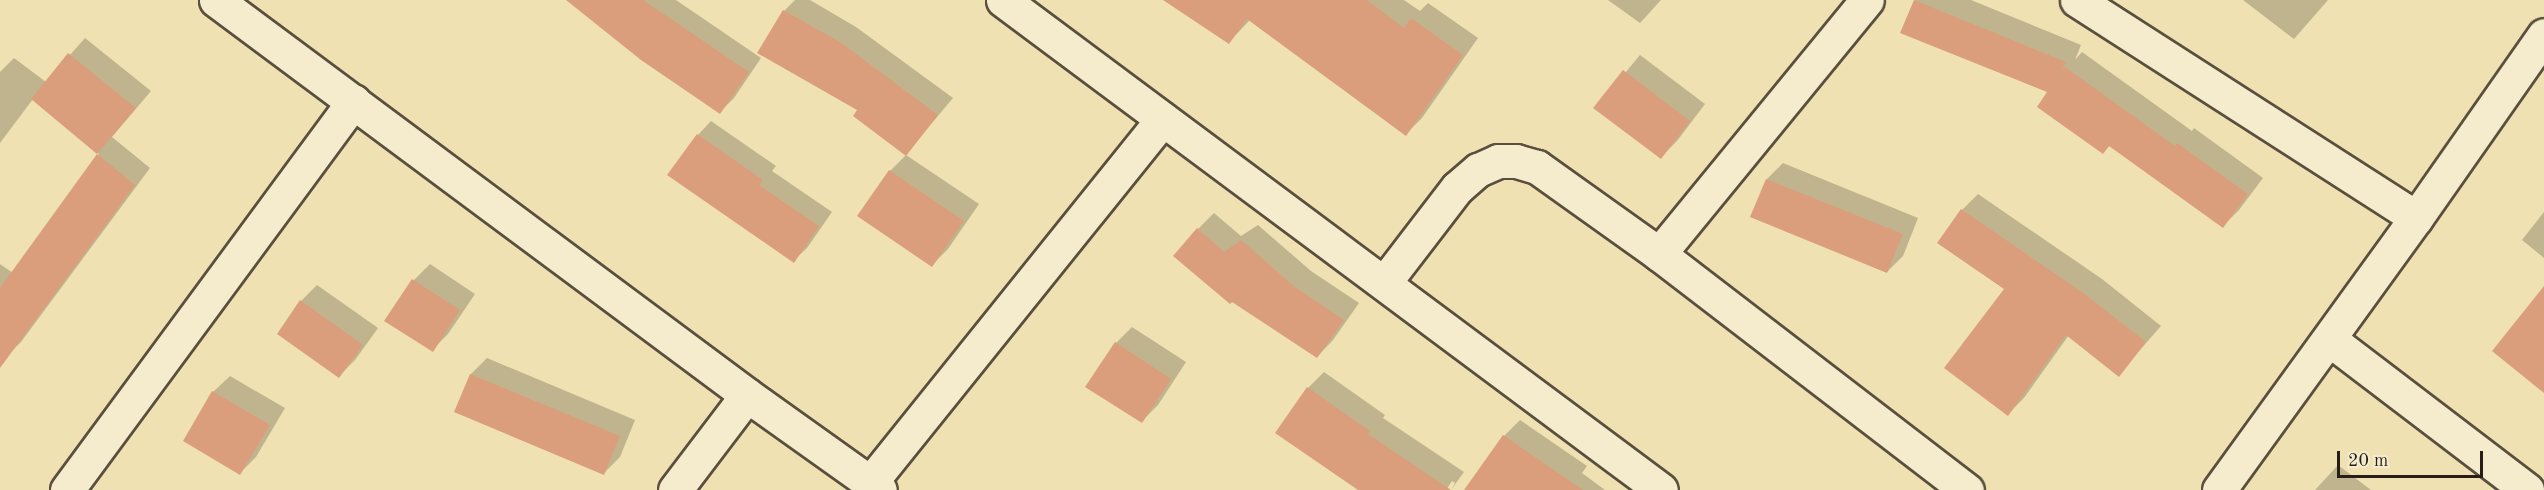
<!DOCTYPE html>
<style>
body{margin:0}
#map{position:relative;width:2544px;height:490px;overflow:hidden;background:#f0e1b2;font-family:"Old Standard TT",serif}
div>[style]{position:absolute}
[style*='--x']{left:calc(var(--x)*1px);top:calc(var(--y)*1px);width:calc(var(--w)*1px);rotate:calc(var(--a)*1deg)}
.shadow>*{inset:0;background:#0003}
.building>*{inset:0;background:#db9e7c}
.roads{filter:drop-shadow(2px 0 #5a4f3e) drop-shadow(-2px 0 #5a4f3e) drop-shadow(0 2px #5a4f3e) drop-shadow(0 -2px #5a4f3e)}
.street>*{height:33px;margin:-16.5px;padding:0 16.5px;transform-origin:16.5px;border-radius:16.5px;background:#f5eccd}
span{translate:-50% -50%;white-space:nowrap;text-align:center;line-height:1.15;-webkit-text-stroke:5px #f5eccd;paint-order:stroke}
.scale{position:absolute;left:2337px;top:451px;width:146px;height:27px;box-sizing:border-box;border:3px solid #281e17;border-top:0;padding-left:8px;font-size:18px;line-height:21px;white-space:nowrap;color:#281e17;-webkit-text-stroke:4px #f5eccd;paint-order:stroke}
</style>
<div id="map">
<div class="shadow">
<i style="clip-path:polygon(569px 0,676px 0,761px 58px,734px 98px,720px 112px)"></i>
<i style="clip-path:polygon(795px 0,810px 0,856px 27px,953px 98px,906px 154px,860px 110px,784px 11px)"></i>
<i style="clip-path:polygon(1171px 0,1404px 0,1420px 11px,1428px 3px,1478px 38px,1422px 118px,1406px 134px,1250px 20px,1229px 42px)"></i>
<i style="clip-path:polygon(1608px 0,1661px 0,1640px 23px)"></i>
<i style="clip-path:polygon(1915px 0,1971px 0,2081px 45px,2075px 60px,2082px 52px,2192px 131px,2194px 128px,2263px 178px,2239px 210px,2223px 226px,2110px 145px,2103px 152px,2049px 92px,1902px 32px)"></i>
<i style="clip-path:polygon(2243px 0,2328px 0,2294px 39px)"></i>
<i style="clip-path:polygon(85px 38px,151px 91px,112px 137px,150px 168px,21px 342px,5px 358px,0 355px,0 264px,13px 273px,99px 154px,33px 99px,0 143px,0 72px,14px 58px,46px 82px)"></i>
<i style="clip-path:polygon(1640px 55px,1705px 104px,1677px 141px,1661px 157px,1596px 108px)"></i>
<i style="clip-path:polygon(711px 121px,776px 166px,772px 171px,832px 212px,807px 248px,793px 261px,698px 135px)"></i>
<i style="clip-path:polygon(906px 155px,979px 204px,948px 249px,932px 265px,890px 171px)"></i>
<i style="clip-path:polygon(1783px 163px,1918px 218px,1903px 256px,1887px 272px,1752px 216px,1767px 179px)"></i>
<i style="clip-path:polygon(1978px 194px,2102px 279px,2161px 326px,2118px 375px,2069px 335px,2024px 398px,2008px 414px,2006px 289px,1962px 210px)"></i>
<i style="clip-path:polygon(2544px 212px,2544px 258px,2522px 240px)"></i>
<i style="clip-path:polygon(1214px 213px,1241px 236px,1258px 225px,1311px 271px,1359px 303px,1333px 340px,1317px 357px,1198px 229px)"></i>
<i style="clip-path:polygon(430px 264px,475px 294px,448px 334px,432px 350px,386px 320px,414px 280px)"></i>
<i style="clip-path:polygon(317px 285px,378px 328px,355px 360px,339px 376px,301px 301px)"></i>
<i style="clip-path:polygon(1132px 327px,1186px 362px,1158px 405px,1142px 421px,1116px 343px)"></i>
<i style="clip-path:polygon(487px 358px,635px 420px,620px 457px,604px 473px,456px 411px,471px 374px)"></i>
<i style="clip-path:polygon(1324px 372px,1385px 415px,1383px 418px,1464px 472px,1451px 490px,1455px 483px,1452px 481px,1446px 490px,1359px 490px,1308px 388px)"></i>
<i style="clip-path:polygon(230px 376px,285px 408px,256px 457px,240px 473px,213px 392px)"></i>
<i style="clip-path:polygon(1520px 420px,1587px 466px,1582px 473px,1605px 490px,1492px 490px,1504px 436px)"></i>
<i style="clip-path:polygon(2338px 465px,2371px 490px,2315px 490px)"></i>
</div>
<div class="building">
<i style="clip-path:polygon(566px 0,643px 0,749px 72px,720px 114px,641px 60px)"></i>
<i style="clip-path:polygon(1163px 0,1367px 0,1404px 28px,1411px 18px,1463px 55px,1406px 136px,1247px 19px,1229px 44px)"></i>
<i style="clip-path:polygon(1914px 0,2066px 62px,2061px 73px,2065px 67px,2175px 146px,2177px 143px,2248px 194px,2223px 228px,2109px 146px,2103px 154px,2037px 107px,2047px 92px,1900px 33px)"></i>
<i style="clip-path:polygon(783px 10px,840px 42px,938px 115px,906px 156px,853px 116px,857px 110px,757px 53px)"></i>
<i style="clip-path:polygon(68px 53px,136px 108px,97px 154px,31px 99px)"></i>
<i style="clip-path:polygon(1623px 70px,1690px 121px,1661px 159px,1593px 108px)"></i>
<i style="clip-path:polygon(697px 134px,763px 180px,759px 185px,819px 226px,794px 263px,667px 175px)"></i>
<i style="clip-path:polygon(97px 154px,135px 185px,0 368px,0 288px)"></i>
<i style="clip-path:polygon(889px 170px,964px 221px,932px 267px,857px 216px)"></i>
<i style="clip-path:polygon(1766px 179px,1903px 234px,1887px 273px,1750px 217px)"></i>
<i style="clip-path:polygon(1961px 209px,2086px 295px,2146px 342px,2119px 377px,2066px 335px,2008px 416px,1944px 368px,2004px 289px,1937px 243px)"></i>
<i style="clip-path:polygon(1197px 228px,1224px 252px,1241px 240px,1295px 287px,1344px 320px,1317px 358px,1232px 302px,1230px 304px,1173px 256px)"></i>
<i style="clip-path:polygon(412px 279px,460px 310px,433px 352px,384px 321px)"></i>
<i style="clip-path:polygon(2544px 286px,2544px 393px,2492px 351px)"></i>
<i style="clip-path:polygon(300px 300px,363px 345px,339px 378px,277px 334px)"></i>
<i style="clip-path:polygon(1115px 342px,1171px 379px,1142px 423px,1085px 387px)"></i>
<i style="clip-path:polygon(470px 374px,620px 436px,604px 475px,454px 412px)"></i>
<i style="clip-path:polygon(1307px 387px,1370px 431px,1368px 434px,1451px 490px,1358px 490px,1275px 433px)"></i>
<i style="clip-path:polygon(212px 391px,270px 425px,240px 475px,183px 441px)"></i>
<i style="clip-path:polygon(1503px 435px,1583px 490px,1464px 490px)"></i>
</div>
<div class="roads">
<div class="street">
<i style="--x:216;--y:0;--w:662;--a:36.64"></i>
<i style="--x:747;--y:395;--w:163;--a:35.5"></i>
<i style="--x:1003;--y:0;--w:820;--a:36.67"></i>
<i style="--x:2077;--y:0;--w:403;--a:32.7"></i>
<i style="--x:1659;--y:254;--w:328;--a:-50.7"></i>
<i style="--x:1384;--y:283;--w:120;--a:-52.5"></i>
<i style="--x:1457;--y:188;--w:28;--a:-41"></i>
<i style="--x:1478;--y:170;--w:22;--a:-24"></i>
<i style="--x:1498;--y:161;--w:18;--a:0"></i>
<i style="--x:1516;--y:161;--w:22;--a:16"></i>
<i style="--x:1537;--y:167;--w:150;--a:35.5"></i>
<i style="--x:1659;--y:254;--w:388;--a:37.5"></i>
<i style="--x:2329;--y:339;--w:249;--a:37.3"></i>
<i style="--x:870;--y:483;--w:467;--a:-51.2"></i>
<i style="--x:67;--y:490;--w:483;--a:-53.6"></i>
<i style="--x:675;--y:490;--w:119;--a:-52.8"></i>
<i style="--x:2219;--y:490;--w:336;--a:-54.1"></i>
<i style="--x:2416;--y:218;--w:223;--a:-55"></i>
</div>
</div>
<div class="scale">20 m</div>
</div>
